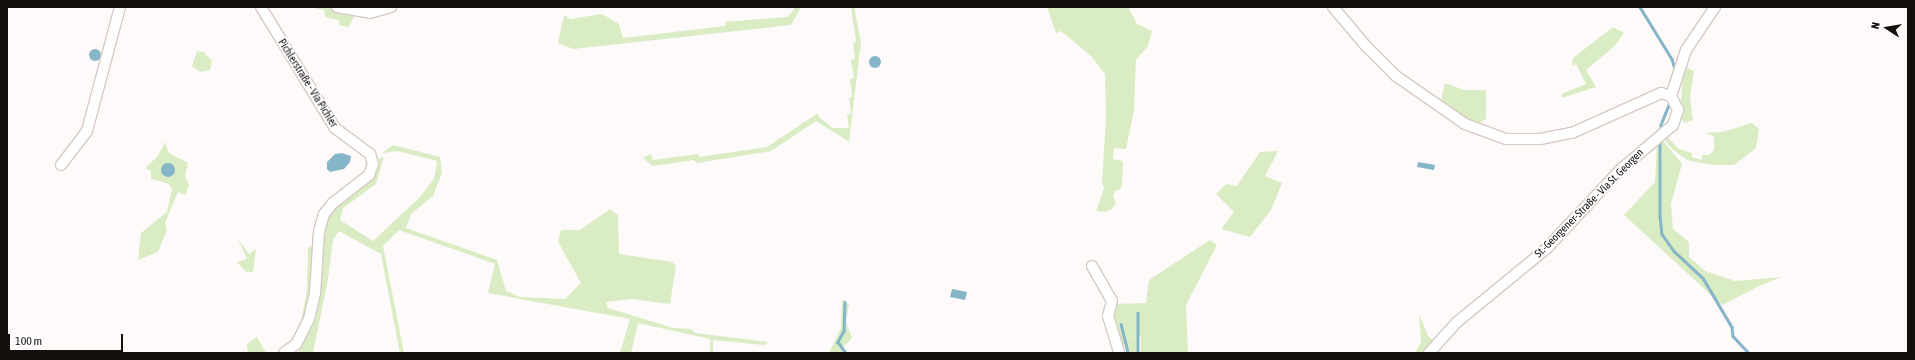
<!DOCTYPE html>
<meta charset="utf-8">
<style>
body{margin:0}
#map{position:relative;width:1915px;height:360px;overflow:hidden;background:#fdfaf9;font-family:"Asap Condensed",sans-serif}
div>[style]{position:absolute}
[style*='--x']{left:calc(var(--x)*1px);top:calc(var(--y)*1px);width:calc(var(--w)*1px);rotate:calc(var(--a)*1deg)}
.green>*{inset:0;background:#d9ecc4}
.water>*{inset:0;background:#86b5c8}
.round{border-radius:50%}
.stream>*{height:2.5px;margin:-1.25px;padding:0 1.25px;transform-origin:1.25px;border-radius:1.25px;background:#86b5c8}
.roads{filter:drop-shadow(1px 0 #d6cac3) drop-shadow(-1px 0 #d6cac3) drop-shadow(0 1px #d6cac3) drop-shadow(0 -1px #d6cac3)}
.minor>*{height:10px;margin:-5px;padding:0 5px;transform-origin:5px;border-radius:5px;background:#fff}
span{translate:-50% -50%;white-space:nowrap;text-align:center;line-height:1.15;-webkit-text-stroke:3.5px #fff;paint-order:stroke}
.street-label{font-size:11px;color:#130f0d}
.frame{position:absolute;inset:0;border:8px solid #130f0d;pointer-events:none}
.north{position:absolute;left:1867px;top:8px;width:40px;height:40px;-webkit-text-stroke:3px #fff;paint-order:stroke;rotate:282deg;font-size:11px;font-weight:700;line-height:16px;text-align:center;color:#130f0d}
.north::after{content:'';display:block;margin:auto;width:14px;height:18px;background:#130f0d;clip-path:polygon(50% 0,100% 100%,50% 72%,0 100%)}
.scale{position:absolute;left:8px;top:334px;width:115px;height:18px;box-sizing:border-box;border:2px solid #130f0d;border-top:0;padding-left:5px;font-size:12px;line-height:14px;white-space:nowrap;color:#130f0d;-webkit-text-stroke:3px #fff;paint-order:stroke}
</style>
<div id="map">
<div class="green">
<i style="clip-path:polygon(311px 7px,332px 7px,354px 16px,349px 27px,339px 25px,339px 20px,325px 17px,324px 10px)"></i>
<i style="clip-path:polygon(794px 7px,801px 7px,791px 25px,573px 49px,558px 43px,564px 15px,570px 19px,602px 14px,619px 24px,623px 38px,725px 26px,725px 22px,787px 17px,794px 10px)"></i>
<i style="clip-path:polygon(851px 7px,854px 7px,861px 42px,849px 142px,816px 121px,771px 151px,697px 163px,694px 160px,653px 166px,643px 158px,651px 154px,653px 160px,698px 154px,699px 157px,767px 147px,818px 113px,819px 117px,833px 128px,849px 128px,847px 115px,851px 114px,849px 98px,852px 97px,850px 79px,854px 78px,851px 60px,855px 59px,853px 43px,856px 41px)"></i>
<i style="clip-path:polygon(1047px 7px,1128px 7px,1137px 24px,1152px 31px,1148px 46px,1136px 60px,1134px 110px,1126px 149px,1114px 148px,1113px 159px,1123px 161px,1122px 186px,1118px 191px,1115px 190px,1113px 196px,1116px 203px,1112px 209px,1105px 212px,1096px 211px,1104px 188px,1102px 184px,1106px 115px,1105px 74px,1091px 56px,1061px 31px,1056px 33px)"></i>
<i style="clip-path:polygon(1613px 27px,1624px 33px,1615px 46px,1586px 70px,1596px 87px,1562px 98px,1561px 94px,1586px 84px,1576px 64px,1572px 66px,1573px 58px)"></i>
<i style="clip-path:polygon(197px 51px,204px 52px,212px 61px,210px 70px,200px 72px,192px 66px)"></i>
<i style="clip-path:polygon(1683px 66px,1694px 71px,1690px 97px,1693px 120px,1684px 123px,1682px 119px,1681px 101px)"></i>
<i style="clip-path:polygon(1445px 83px,1464px 90px,1486px 90px,1486px 119px,1480px 123px,1458px 116px,1440px 104px)"></i>
<i style="clip-path:polygon(1752px 123px,1759px 129px,1756px 148px,1734px 165px,1713px 165px,1687px 160px,1672px 149px,1665px 140px,1667px 137px,1679px 149px,1692px 153px,1692px 157px,1702px 160px,1702px 155px,1709px 155px,1714px 150px,1714px 136px,1704px 133px,1722px 132px)"></i>
<i style="clip-path:polygon(165px 142px,169px 153px,188px 163px,185px 175px,189px 185px,185px 195px,178px 192px,165px 223px,167px 230px,158px 252px,138px 260px,141px 233px,167px 212px,172px 189px,169px 184px,151px 179px,151px 171px,145px 168px,158px 156px)"></i>
<i style="clip-path:polygon(1664px 142px,1682px 164px,1671px 204px,1673px 229px,1689px 242px,1689px 257px,1705px 271px,1735px 281px,1782px 277px,1761px 285px,1722px 305px,1624px 215px,1655px 182px,1657px 143px)"></i>
<i style="clip-path:polygon(393px 145px,440px 157px,442px 173px,433px 196px,411px 214px,406px 228px,497px 260px,506px 291px,520px 297px,565px 299px,581px 283px,558px 242px,561px 230px,580px 230px,610px 209px,618px 215px,619px 254px,672px 262px,676px 266px,670px 304px,632px 299px,606px 302px,608px 308px,673px 328px,692px 329px,695px 333px,768px 342px,765px 345px,713px 340px,713px 353px,710px 353px,710px 339px,638px 323px,631px 353px,620px 353px,630px 319px,488px 293px,495px 264px,399px 230px,383px 246px,404px 353px,400px 353px,381px 254px,339px 231px,333px 240px,328px 279px,313px 353px,295px 353px,299px 351px,309px 327px,325px 222px,336px 207px,372px 177px,376px 160px,384px 157px,376px 184px,343px 208px,340px 220px,373px 241px,420px 197px,434px 179px,437px 161px,398px 151px,382px 153px)"></i>
<i style="clip-path:polygon(1278px 151px,1265px 176px,1282px 183px,1271px 210px,1250px 237px,1221px 229px,1234px 212px,1216px 194px,1226px 184px,1237px 186px,1260px 152px)"></i>
<i style="clip-path:polygon(238px 239px,249px 254px,256px 249px,253px 272px,246px 272px,237px 262px,247px 259px)"></i>
<i style="clip-path:polygon(1210px 240px,1217px 245px,1186px 305px,1188px 353px,1141px 353px,1141px 336px,1124px 339px,1124px 344px,1118px 346px,1112px 318px,1115px 304px,1146px 303px,1149px 280px)"></i>
<i style="clip-path:polygon(315px 243px,308px 313px,299px 332px,307px 290px,308px 248px)"></i>
<i style="clip-path:polygon(842px 299px,849px 305px,846px 322px,852px 338px,843px 347px,847px 353px,829px 353px,841px 328px)"></i>
<i style="clip-path:polygon(1419px 314px,1428px 336px,1434px 341px,1425px 353px,1415px 353px,1421px 342px)"></i>
<i style="clip-path:polygon(257px 337px,266px 353px,248px 353px,247px 344px)"></i>
<i style="clip-path:polygon(1138px 337px,1138px 353px,1129px 353px,1125px 339px)"></i>
</div>
<div class="water">
<i class="round" style="left:89px;top:49px;width:12px;height:12px"></i>
<i class="round" style="left:869px;top:56px;width:12px;height:12px"></i>
<i style="clip-path:polygon(342px 153px,351px 156px,350px 162px,344px 169px,330px 172px,327px 169px,327px 162px,335px 154px)"></i>
<i style="clip-path:polygon(1418px 162px,1435px 165px,1434px 170px,1417px 167px)"></i>
<i class="round" style="left:161px;top:163px;width:14px;height:14px"></i>
<i style="clip-path:polygon(952px 289px,967px 292px,965px 300px,950px 297px)"></i>
</div>
<div class="stream">
<i style="--x:1640;--y:7;--w:61;--a:58.4"></i>
<i style="--x:1672;--y:59;--w:10;--a:73"></i>
<i style="--x:1660;--y:126;--w:24;--a:-68"></i>
<i style="--x:1660;--y:142;--w:74;--a:90"></i>
<i style="--x:1660;--y:216;--w:18;--a:84"></i>
<i style="--x:1662;--y:234;--w:21;--a:55"></i>
<i style="--x:1674;--y:251;--w:40;--a:43"></i>
<i style="--x:1703;--y:278;--w:57;--a:59.4"></i>
<i style="--x:1732;--y:327;--w:9;--a:84"></i>
<i style="--x:1733;--y:336;--w:23;--a:47"></i>
<i style="--x:845;--y:302;--w:29;--a:92"></i>
<i style="--x:844;--y:331;--w:13;--a:119"></i>
<i style="--x:838;--y:342;--w:14;--a:54"></i>
<i style="--x:1138;--y:313;--w:40;--a:90"></i>
<i style="--x:1121;--y:324;--w:30;--a:76"></i>
</div>
<div class="roads">
<div class="minor">
<i style="--x:261;--y:7;--w:142;--a:58.6"></i>
<i style="--x:335;--y:128;--w:44;--a:36.6"></i>
<i style="--x:370;--y:154;--w:10;--a:73"></i>
<i style="--x:373;--y:164;--w:12;--a:110"></i>
<i style="--x:369;--y:175;--w:46;--a:142.1"></i>
<i style="--x:333;--y:203;--w:14;--a:129"></i>
<i style="--x:324;--y:214;--w:18;--a:106"></i>
<i style="--x:319;--y:231;--w:62;--a:93.7"></i>
<i style="--x:315;--y:293;--w:27;--a:103"></i>
<i style="--x:309;--y:319;--w:28;--a:117"></i>
<i style="--x:296;--y:344;--w:15;--a:143"></i>
<i style="--x:337;--y:7;--w:34;--a:10"></i>
<i style="--x:370;--y:13;--w:22;--a:-16"></i>
<i style="--x:1333;--y:7;--w:51;--a:49.8"></i>
<i style="--x:1366;--y:46;--w:42;--a:45"></i>
<i style="--x:1396;--y:76;--w:84;--a:34.8"></i>
<i style="--x:1465;--y:124;--w:44;--a:20.1"></i>
<i style="--x:1506;--y:139;--w:34;--a:0"></i>
<i style="--x:1540;--y:139;--w:33;--a:-11"></i>
<i style="--x:1572;--y:133;--w:98;--a:-24.2"></i>
<i style="--x:1661;--y:93;--w:10;--a:17"></i>
<i style="--x:1671;--y:96;--w:16;--a:63"></i>
<i style="--x:1678;--y:110;--w:16;--a:108"></i>
<i style="--x:1673;--y:125;--w:70;--a:139.7"></i>
<i style="--x:1620;--y:170;--w:108;--a:133.1"></i>
<i style="--x:1546;--y:249;--w:115;--a:140.6"></i>
<i style="--x:1457;--y:322;--w:42;--a:132.1"></i>
<i style="--x:1671;--y:96;--w:48;--a:-71.9"></i>
<i style="--x:1686;--y:50;--w:52;--a:-56"></i>
<i style="--x:61;--y:165;--w:43;--a:-52.6"></i>
<i style="--x:87;--y:131;--w:128;--a:-75.1"></i>
<i style="--x:1092;--y:266;--w:40;--a:60.3"></i>
<i style="--x:1112;--y:301;--w:16;--a:105"></i>
<i style="--x:1108;--y:316;--w:39;--a:73"></i>
</div>
</div>
<div class="street-label">
<span style="left:308px;top:83px;rotate:58deg">Pichlerstraße - Via Pichler</span>
<span style="left:1589px;top:203px;rotate:-45deg">St.-Georgener-Straße - Via St. Georgen</span>
</div>
<div class="frame"></div>
<div class="north">N</div>
<div class="scale">100 m</div>
</div>
